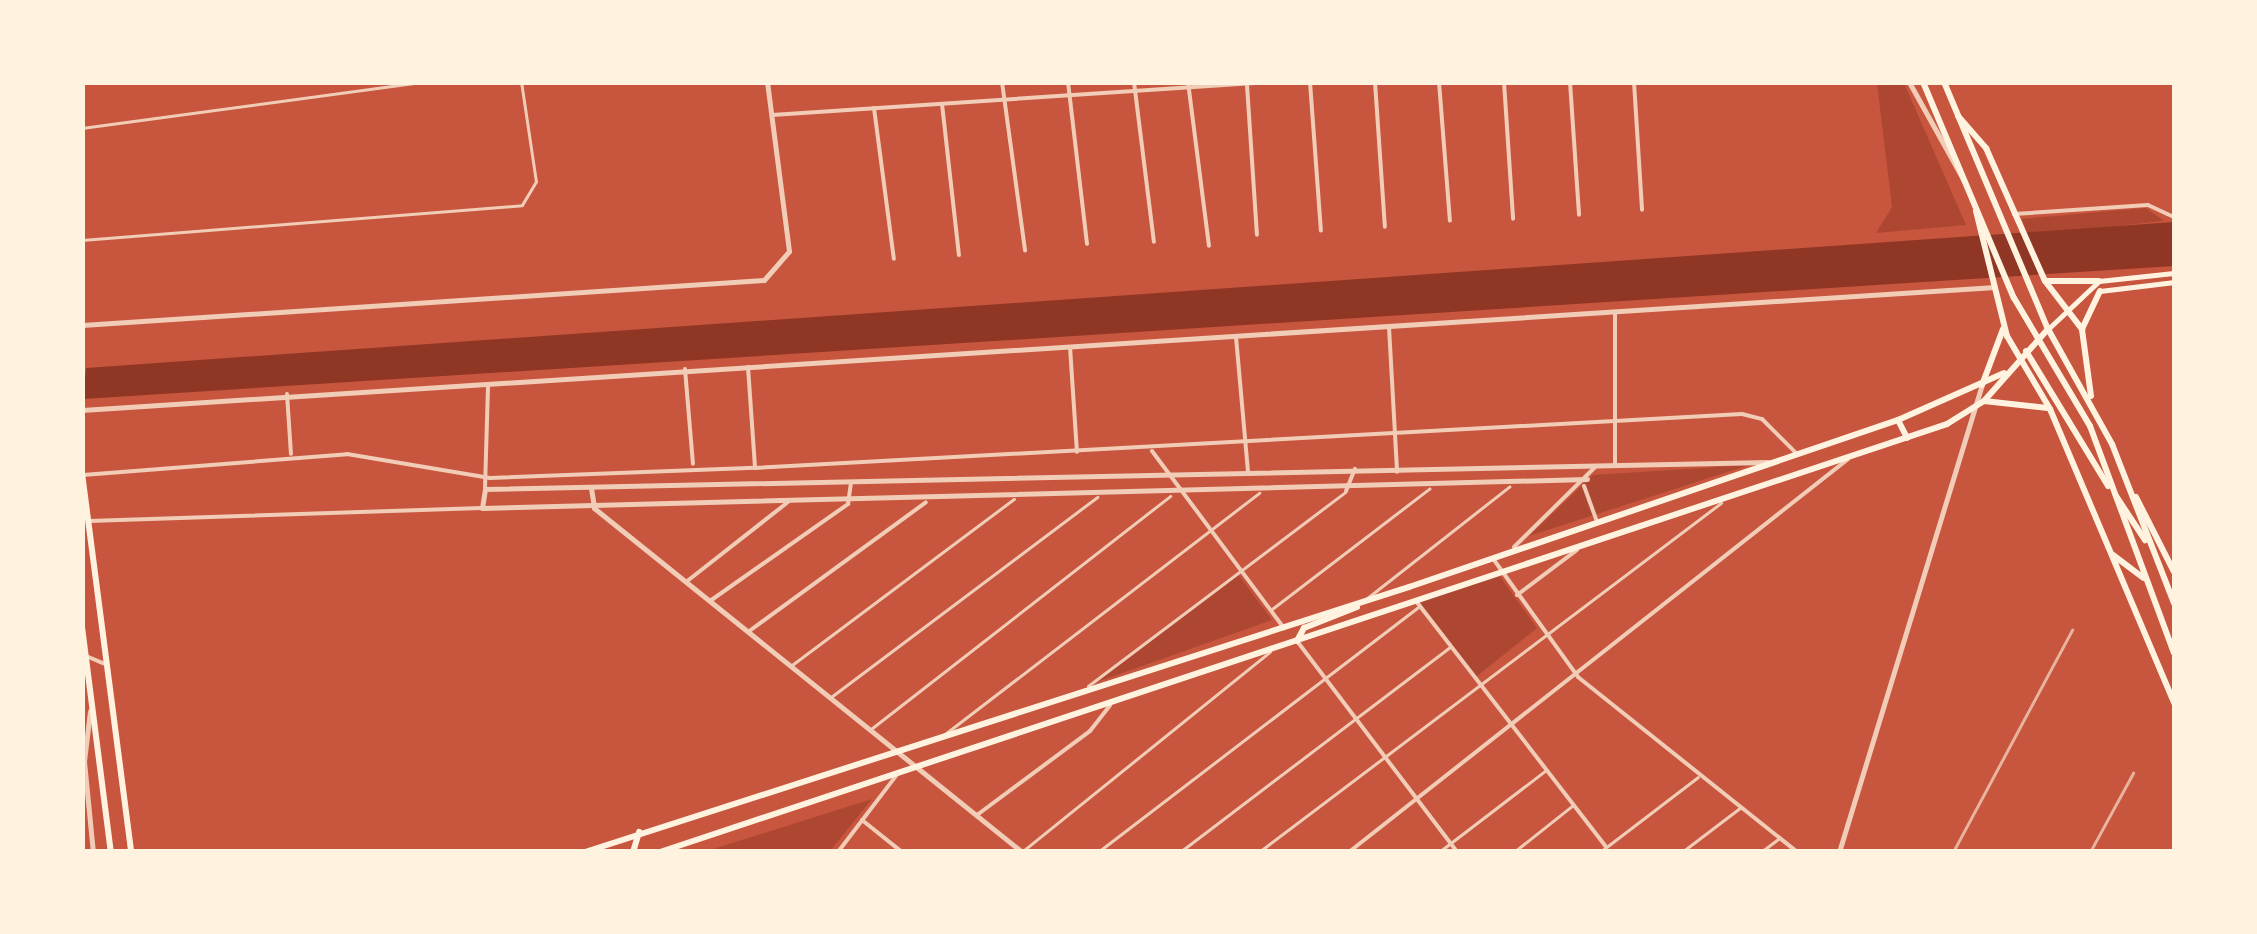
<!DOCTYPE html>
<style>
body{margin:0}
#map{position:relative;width:2257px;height:934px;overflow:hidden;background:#c8553d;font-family:"DM Sans",sans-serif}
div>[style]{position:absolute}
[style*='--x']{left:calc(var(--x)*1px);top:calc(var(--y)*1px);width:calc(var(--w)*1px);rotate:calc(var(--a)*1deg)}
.green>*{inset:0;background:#ae4732}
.water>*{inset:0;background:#8f3625}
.service>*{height:2.5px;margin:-1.25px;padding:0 1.25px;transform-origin:1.25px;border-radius:1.25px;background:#f1ccb7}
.minor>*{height:4px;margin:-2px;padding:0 2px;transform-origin:2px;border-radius:2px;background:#f1ccb7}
.tertiary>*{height:5px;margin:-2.5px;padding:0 2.5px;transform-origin:2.5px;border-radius:2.5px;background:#f1ccb7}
.secondary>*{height:5px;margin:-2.5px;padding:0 2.5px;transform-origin:2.5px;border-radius:2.5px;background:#fff3e0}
.primary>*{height:6px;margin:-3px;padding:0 3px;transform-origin:3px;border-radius:3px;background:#fff3e0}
.trunk>*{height:6px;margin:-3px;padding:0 3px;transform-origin:3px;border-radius:3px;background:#fff3e0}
.rail>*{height:2.5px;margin:-1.25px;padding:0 1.25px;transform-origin:1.25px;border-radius:1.25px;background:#e9b49f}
span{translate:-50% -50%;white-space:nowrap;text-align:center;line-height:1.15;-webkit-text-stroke:8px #fff3e0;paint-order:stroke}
.frame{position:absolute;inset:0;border:85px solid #fff3e0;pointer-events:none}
</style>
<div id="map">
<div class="green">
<i style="clip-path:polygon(1877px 83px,1904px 83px,1966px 225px,1876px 233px,1892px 207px)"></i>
<i style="clip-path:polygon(2146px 208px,2164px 221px,2027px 235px,2022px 219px)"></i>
<i style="clip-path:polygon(1749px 465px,1529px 536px,1593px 475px)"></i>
<i style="clip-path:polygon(1238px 574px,1272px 620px,1097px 682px)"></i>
<i style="clip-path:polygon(1499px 575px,1537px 628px,1476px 677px,1419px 601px)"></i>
<i style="clip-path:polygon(872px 799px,830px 851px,707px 851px)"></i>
</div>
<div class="water">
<i style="clip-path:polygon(2174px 222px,2174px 266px,2158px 267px,83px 399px,86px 368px)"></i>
</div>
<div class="service">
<i style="--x:82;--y:128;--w:344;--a:-7.7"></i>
<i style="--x:82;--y:240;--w:441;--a:-4.5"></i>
<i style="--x:522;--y:205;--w:27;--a:-59"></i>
<i style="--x:536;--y:182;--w:101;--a:-98.5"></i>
<i style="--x:1366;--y:599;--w:182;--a:-38.1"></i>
<i style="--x:1272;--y:609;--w:198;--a:-37.4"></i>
<i style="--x:792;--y:665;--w:277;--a:-36.8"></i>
<i style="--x:1088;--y:686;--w:322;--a:-37"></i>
<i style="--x:831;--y:697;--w:333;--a:-36.9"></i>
<i style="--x:871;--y:729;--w:379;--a:-37.9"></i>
<i style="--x:945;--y:734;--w:396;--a:-37.5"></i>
<i style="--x:1023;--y:851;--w:317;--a:-38.9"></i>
<i style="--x:1098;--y:852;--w:404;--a:-37.4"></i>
<i style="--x:1180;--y:852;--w:339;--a:-37.2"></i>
<i style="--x:1259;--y:852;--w:579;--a:-37.07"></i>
<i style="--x:1439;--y:852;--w:133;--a:-37.4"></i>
<i style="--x:1514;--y:852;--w:74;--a:-38.4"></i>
<i style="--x:1600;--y:852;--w:123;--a:-37.4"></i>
<i style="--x:1682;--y:852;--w:73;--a:-37.2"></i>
<i style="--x:1761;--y:852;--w:21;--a:-37"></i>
</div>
<div class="minor">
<i style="--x:1002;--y:82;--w:170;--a:82.2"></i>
<i style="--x:1068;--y:82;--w:163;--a:83.3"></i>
<i style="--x:1134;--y:82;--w:161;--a:82.9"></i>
<i style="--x:1188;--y:82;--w:165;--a:82.7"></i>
<i style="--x:1310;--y:82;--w:149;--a:85.8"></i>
<i style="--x:1375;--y:82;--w:145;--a:86.1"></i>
<i style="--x:1439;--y:82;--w:139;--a:85.5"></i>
<i style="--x:1504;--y:82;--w:137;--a:86.2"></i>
<i style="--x:1570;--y:82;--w:133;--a:86.1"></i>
<i style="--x:1634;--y:82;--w:128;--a:86.4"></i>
<i style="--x:1247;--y:85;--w:150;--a:86.2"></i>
<i style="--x:942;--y:104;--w:152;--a:83.6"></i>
<i style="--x:874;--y:108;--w:152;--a:82.5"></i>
<i style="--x:772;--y:115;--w:495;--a:-3.8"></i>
<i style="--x:2014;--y:214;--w:134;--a:-3.8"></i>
<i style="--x:2148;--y:205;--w:29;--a:25"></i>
<i style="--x:1615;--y:313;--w:150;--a:90"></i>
<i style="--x:1389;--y:327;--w:145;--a:86.8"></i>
<i style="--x:1236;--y:337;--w:136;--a:84.9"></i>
<i style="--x:1070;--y:347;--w:105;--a:86.2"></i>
<i style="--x:748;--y:367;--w:100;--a:86"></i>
<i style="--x:685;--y:369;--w:95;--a:85.2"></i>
<i style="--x:287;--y:394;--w:60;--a:86.2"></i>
<i style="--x:1152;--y:451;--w:221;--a:53.3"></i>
<i style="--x:83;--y:475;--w:265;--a:-4.5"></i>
<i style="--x:347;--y:454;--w:145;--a:9.5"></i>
<i style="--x:490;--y:478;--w:265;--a:-2.2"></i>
<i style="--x:755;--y:468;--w:988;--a:-3.13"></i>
<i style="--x:1742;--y:414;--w:21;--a:14"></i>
<i style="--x:1762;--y:419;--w:48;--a:45"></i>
<i style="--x:1584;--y:486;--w:35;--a:70"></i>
<i style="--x:485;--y:488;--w:104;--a:-88.3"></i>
<i style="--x:1346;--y:491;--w:24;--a:-68"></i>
<i style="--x:89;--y:521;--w:393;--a:-1.9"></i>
<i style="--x:1514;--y:547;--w:114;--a:-44.6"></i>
<i style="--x:1494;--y:560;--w:144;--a:54.3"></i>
<i style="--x:1578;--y:677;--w:280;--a:38.6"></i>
<i style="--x:686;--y:582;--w:130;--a:-38.1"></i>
<i style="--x:1517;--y:595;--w:75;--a:-36.9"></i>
<i style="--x:710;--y:601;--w:169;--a:-35.1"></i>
<i style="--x:848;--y:504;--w:21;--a:-82"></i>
<i style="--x:1416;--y:601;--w:311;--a:52.3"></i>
<i style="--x:748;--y:632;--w:220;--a:-36.1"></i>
<i style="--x:1297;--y:641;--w:265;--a:52.8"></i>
<i style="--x:86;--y:656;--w:21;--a:23"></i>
<i style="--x:977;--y:815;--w:141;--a:-36.6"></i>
<i style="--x:1090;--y:731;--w:33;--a:-52"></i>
<i style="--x:862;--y:820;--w:51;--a:38.7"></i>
<i style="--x:838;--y:852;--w:96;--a:-52.7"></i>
<i style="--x:1349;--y:852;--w:635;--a:-38.22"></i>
</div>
<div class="tertiary">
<i style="--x:1909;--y:82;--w:113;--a:60.9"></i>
<i style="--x:82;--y:325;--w:683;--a:-3.78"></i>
<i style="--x:764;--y:280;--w:38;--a:-49"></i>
<i style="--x:789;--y:251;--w:170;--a:-97.4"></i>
<i style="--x:82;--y:410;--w:1917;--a:-3.68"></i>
<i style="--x:1587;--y:479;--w:1105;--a:178.5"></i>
<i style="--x:482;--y:508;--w:19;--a:-81"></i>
<i style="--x:485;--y:489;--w:1283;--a:-1.21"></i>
<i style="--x:591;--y:488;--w:20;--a:81"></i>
<i style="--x:594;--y:508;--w:549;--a:38.79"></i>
<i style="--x:90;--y:711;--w:50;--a:96.8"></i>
<i style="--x:84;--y:761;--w:91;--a:84.4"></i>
<i style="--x:1839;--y:852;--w:488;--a:-73"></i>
</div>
<div class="secondary">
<i style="--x:2100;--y:291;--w:75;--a:-6.9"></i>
<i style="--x:2048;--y:329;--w:70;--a:-43.3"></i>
<i style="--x:2099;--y:281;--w:75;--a:-6.1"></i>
</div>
<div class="primary">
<i style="--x:1898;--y:420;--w:20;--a:63"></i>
<i style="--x:82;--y:473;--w:382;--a:82.6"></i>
<i style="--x:82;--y:627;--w:227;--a:82.7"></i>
<i style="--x:1297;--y:641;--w:15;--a:-62"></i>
<i style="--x:1304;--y:628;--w:57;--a:-21.6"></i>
<i style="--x:585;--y:852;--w:866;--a:-17.83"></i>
<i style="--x:1409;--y:587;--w:517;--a:-18.86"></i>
<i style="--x:1898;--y:420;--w:116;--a:-23.9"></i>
<i style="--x:633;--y:852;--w:21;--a:-73"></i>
<i style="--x:660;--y:852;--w:1356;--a:-18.39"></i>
<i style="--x:1947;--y:424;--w:44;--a:-31.9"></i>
<i style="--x:1984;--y:401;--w:96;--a:-48.4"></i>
</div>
<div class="trunk">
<i style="--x:1923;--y:82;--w:234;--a:67.2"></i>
<i style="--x:2014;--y:298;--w:149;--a:59.3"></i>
<i style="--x:2090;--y:426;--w:242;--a:69.7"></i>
<i style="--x:1944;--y:82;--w:268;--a:67.2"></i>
<i style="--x:2048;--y:329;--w:132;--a:60.9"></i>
<i style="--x:2112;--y:444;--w:171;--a:68.7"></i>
<i style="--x:1958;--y:116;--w:43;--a:48.8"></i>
<i style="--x:1986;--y:148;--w:145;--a:66.1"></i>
<i style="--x:2045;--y:281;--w:61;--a:52.4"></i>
<i style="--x:1976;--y:211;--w:129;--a:76.1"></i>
<i style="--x:2007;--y:336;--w:85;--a:59.5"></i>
<i style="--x:2050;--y:409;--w:319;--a:67.1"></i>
<i style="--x:2046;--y:281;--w:53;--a:0"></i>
<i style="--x:2026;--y:351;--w:158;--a:58.7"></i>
<i style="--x:1982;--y:385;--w:60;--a:-69.4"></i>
<i style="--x:2091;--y:396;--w:68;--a:-97.7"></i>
<i style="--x:2082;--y:329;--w:42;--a:-64.7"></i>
<i style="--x:1984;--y:401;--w:64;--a:6.2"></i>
<i style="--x:2116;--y:496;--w:53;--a:56.6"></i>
<i style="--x:2136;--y:497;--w:84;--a:63.1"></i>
<i style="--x:2113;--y:555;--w:38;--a:37"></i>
</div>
<div class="rail">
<i style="--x:1953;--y:852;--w:252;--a:-61.8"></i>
<i style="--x:2090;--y:852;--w:90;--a:-61.4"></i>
</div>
<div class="frame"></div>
</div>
